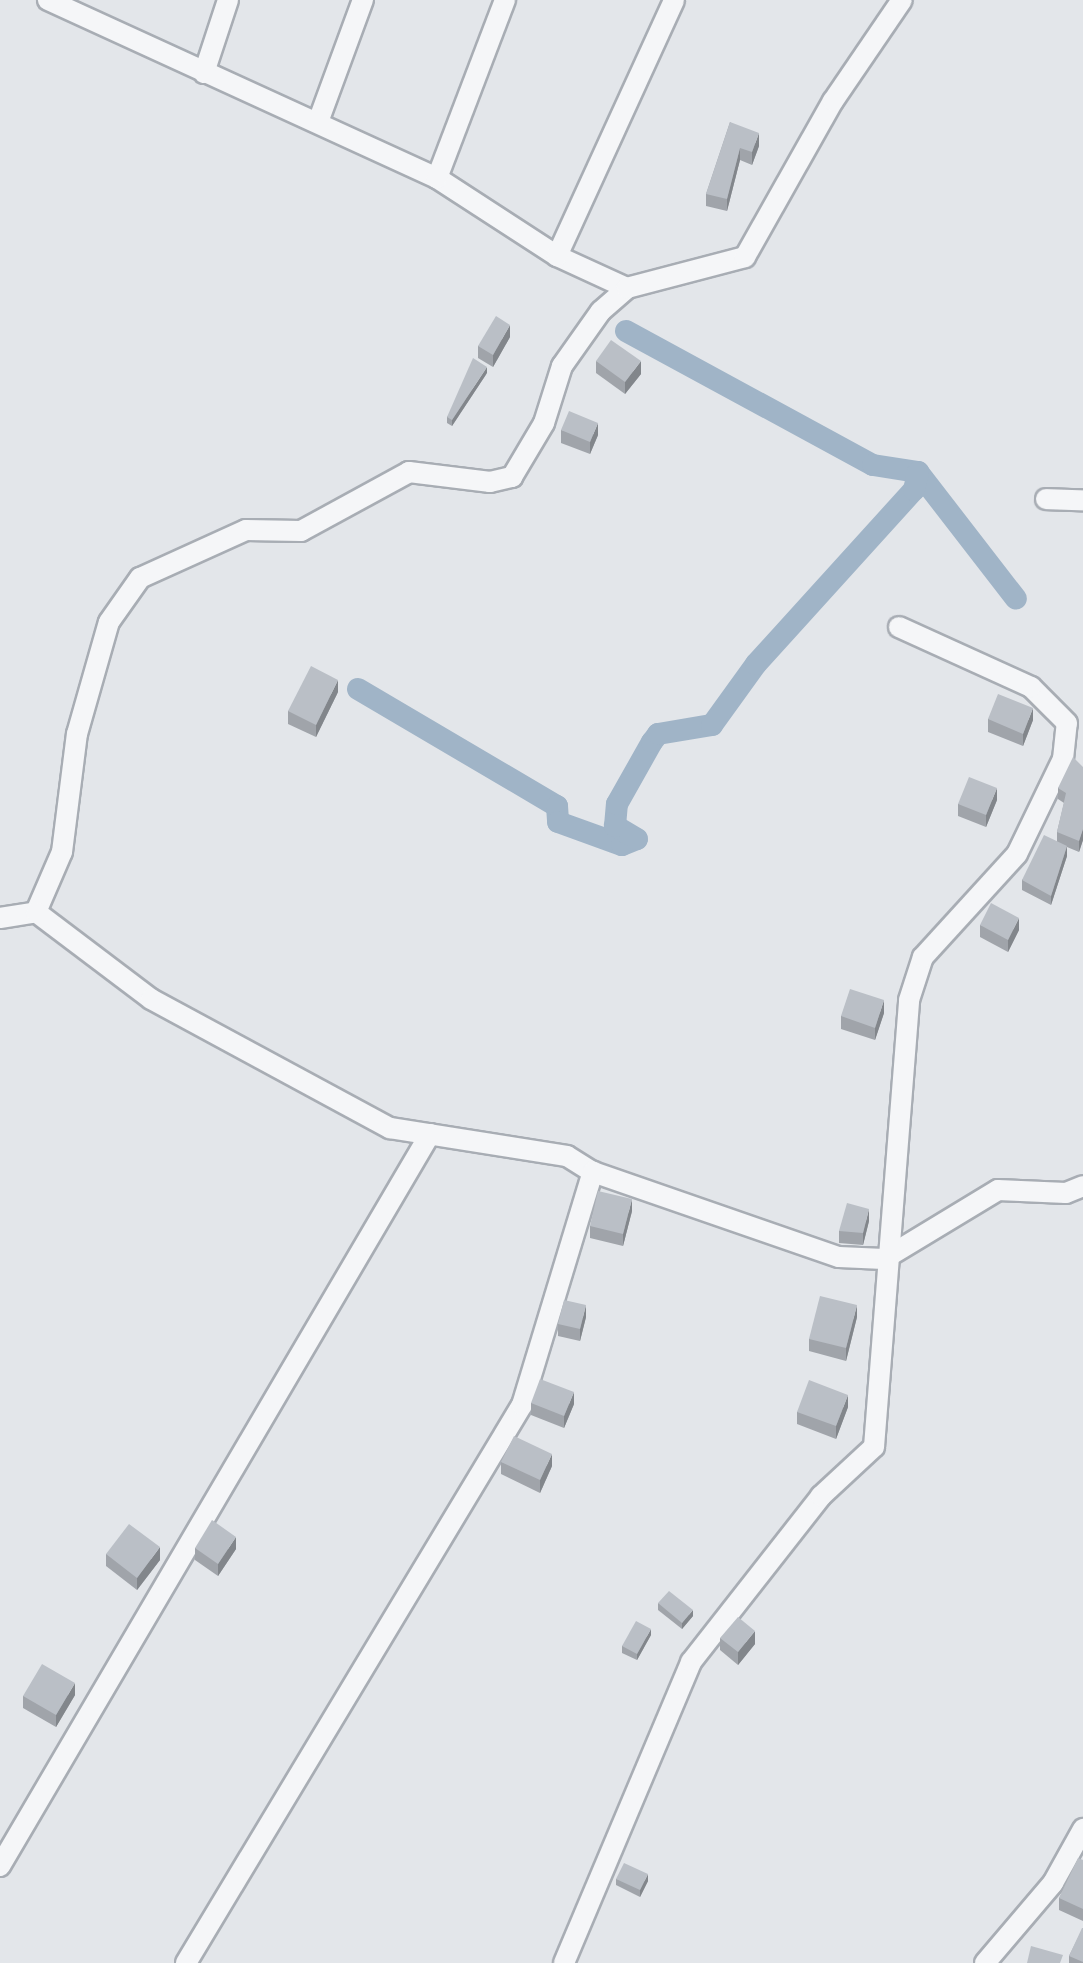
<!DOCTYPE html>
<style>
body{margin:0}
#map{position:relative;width:1083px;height:1963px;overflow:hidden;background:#e3e6ea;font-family:Roboto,sans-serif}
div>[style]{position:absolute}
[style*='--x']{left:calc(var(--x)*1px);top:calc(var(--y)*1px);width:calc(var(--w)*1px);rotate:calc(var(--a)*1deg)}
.canal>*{height:22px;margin:-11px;padding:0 11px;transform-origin:11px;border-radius:11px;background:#a0b4c7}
.roads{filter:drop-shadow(2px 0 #a8adb4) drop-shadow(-2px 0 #a8adb4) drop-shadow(0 2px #a8adb4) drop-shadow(0 -2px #a8adb4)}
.minor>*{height:20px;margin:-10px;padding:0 10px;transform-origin:10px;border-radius:10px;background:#f5f6f8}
.wall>*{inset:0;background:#a0a4aa}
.shaded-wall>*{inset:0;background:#82868b}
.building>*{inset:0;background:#babfc6}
span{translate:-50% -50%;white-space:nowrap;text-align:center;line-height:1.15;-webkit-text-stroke:7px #f2f4f7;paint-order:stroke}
</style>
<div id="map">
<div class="canal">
<i style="--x:626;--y:331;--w:281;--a:28.5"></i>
<i style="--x:873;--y:465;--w:46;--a:8.8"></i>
<i style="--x:918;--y:472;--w:160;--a:52.3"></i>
<i style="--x:358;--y:689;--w:231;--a:30.5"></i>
<i style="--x:557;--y:806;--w:16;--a:86"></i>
<i style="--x:558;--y:822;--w:68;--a:19.8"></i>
<i style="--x:622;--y:845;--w:16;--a:-22"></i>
<i style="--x:637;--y:839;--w:26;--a:-149"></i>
<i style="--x:615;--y:826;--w:22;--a:-85"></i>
<i style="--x:617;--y:804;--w:71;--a:-60.6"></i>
<i style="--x:652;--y:742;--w:10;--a:-53"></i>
<i style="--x:658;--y:734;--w:55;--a:-9.5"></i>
<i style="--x:712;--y:725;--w:75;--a:-54.2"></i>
<i style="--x:756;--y:664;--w:235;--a:-47.8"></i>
<i style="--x:914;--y:490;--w:18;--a:-77"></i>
</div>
<div class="roads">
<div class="minor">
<i style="--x:48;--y:0;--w:428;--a:24.6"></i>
<i style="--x:437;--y:178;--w:143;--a:33"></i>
<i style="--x:557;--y:256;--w:77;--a:24.6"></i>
<i style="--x:204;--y:73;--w:77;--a:-71.8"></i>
<i style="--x:318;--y:122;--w:130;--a:-69.8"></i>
<i style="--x:437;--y:178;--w:191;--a:-69.1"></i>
<i style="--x:557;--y:256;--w:281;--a:-65.4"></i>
<i style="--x:1046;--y:499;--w:37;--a:2"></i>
<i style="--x:36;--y:912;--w:65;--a:-66.6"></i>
<i style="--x:62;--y:852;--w:119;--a:-82.8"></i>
<i style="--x:77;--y:734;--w:116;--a:-74.1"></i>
<i style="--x:109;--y:622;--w:54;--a:-54.8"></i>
<i style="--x:140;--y:578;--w:116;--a:-24.4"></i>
<i style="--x:246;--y:530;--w:55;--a:1"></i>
<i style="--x:301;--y:531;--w:123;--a:-28.6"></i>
<i style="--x:409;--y:472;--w:82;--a:7"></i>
<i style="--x:490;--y:482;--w:23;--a:-13"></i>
<i style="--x:512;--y:477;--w:63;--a:-59.3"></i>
<i style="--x:544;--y:423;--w:60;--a:-72.5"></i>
<i style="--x:562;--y:366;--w:67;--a:-54.7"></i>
<i style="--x:601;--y:311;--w:35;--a:-41"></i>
<i style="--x:627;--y:288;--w:122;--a:-14.7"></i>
<i style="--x:745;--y:257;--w:179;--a:-60.6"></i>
<i style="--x:833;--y:101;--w:122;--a:-55.7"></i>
<i style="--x:0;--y:918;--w:36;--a:-9"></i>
<i style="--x:36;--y:912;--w:144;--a:37.1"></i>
<i style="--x:151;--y:999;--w:272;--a:28.4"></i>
<i style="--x:390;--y:1128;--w:179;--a:9"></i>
<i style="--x:567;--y:1156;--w:31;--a:32"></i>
<i style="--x:593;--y:1172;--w:260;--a:19.1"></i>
<i style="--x:839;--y:1257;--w:45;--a:2.5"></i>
<i style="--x:884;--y:1259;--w:133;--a:-31.2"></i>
<i style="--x:998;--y:1190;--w:68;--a:2.5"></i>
<i style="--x:1066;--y:1193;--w:18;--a:-22"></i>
<i style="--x:0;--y:1866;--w:849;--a:-59.57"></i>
<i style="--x:186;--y:1963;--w:651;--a:-58.95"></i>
<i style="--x:522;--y:1405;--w:244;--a:-73.1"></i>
<i style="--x:564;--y:1963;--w:327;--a:-67.1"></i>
<i style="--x:691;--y:1662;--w:211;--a:-51.9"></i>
<i style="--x:821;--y:1496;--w:72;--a:-42.8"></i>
<i style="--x:874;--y:1447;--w:448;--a:-85.5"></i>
<i style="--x:909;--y:1000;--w:45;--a:-72"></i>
<i style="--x:923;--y:957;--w:139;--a:-47.6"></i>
<i style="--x:1017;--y:854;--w:106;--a:-64.2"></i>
<i style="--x:1063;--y:759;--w:36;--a:-84"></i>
<i style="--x:1067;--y:723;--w:51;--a:-135"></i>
<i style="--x:1031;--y:687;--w:145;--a:-155.6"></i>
<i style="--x:985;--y:1963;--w:105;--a:-49.6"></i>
<i style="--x:1053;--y:1883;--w:62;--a:-60.9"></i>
</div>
</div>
<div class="wall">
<i style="clip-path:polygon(730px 122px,759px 146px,752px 165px,740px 160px,727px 211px,706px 206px,706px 194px)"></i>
<i style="clip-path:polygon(510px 337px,493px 367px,478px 358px,478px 346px)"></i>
<i style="clip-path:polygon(596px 361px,641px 374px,625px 394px,596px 373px)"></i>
<i style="clip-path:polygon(487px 373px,452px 426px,447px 423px,447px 417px)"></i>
<i style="clip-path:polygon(561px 430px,598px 435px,590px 454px,561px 443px)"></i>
<i style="clip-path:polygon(338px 692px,316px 737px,288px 724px,288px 711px)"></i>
<i style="clip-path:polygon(988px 719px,1033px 720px,1023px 746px,988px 732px)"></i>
<i style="clip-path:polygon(1083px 767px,1083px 840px,1079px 852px,1067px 847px,1067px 856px,1051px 905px,1022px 890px,1022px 880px,1057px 841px,1057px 832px,1064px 803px,1058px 799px,1058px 788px)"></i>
<i style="clip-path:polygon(997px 800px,986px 827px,958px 816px,958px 804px)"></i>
<i style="clip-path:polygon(980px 925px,1019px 930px,1008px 952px,980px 937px)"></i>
<i style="clip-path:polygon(884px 1013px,875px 1040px,841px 1029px,841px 1016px)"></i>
<i style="clip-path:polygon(632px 1211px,623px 1246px,590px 1238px,590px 1226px)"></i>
<i style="clip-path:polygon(869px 1221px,863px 1245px,839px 1243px,839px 1231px)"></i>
<i style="clip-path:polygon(586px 1317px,580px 1341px,558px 1336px,558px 1324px)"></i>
<i style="clip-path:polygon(857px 1317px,846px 1361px,809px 1351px,809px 1339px)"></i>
<i style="clip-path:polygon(531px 1403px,574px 1404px,564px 1428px,531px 1415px)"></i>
<i style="clip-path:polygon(848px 1407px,836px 1439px,797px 1424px,797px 1412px)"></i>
<i style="clip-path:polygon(501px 1462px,552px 1466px,540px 1493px,501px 1474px)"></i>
<i style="clip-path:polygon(195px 1548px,236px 1549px,218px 1576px,195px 1560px)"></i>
<i style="clip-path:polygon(106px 1554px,160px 1560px,137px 1590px,106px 1566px)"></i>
<i style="clip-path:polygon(658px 1603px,693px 1616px,682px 1629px,658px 1610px)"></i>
<i style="clip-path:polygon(651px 1635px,637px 1660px,622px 1653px,622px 1646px)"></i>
<i style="clip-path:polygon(720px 1638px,755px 1644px,738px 1665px,720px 1650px)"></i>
<i style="clip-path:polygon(75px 1695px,56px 1727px,23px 1708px,23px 1696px)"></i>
<i style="clip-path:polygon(1083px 1860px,1083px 1921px,1059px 1910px,1059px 1898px)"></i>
<i style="clip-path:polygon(616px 1879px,648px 1881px,640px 1897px,616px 1885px)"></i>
<i style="clip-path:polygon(1083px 1928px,1083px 1963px,1069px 1963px,1069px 1956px)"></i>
</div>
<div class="shaded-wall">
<i style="clip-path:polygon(759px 133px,759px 146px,752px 165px,752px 152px)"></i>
<i style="clip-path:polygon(740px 148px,740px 160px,727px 211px,727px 199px)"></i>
<i style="clip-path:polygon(510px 325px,510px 337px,493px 367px,493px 355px)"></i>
<i style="clip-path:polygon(641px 361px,641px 374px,625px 394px,625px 382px)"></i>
<i style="clip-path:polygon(487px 367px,487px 373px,452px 426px,452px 420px)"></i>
<i style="clip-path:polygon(598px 423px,598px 435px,590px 454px,590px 442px)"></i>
<i style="clip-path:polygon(338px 680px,338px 692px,316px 737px,316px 725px)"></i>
<i style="clip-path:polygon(1033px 708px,1033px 720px,1023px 746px,1023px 734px)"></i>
<i style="clip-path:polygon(997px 788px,997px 800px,986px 827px,986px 815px)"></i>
<i style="clip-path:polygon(1083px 829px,1083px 840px,1079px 852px,1079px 841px)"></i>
<i style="clip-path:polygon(1067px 846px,1067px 856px,1051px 905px,1051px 896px)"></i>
<i style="clip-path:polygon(1019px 918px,1019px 930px,1008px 952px,1008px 940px)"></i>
<i style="clip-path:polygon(884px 1000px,884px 1013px,875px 1040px,875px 1028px)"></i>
<i style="clip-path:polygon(632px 1199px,632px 1211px,623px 1246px,623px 1234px)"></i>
<i style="clip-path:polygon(869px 1209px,869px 1221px,863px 1245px,863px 1233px)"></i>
<i style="clip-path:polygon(586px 1305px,586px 1317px,580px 1341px,580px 1329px)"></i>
<i style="clip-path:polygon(857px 1305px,857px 1317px,846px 1361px,846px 1348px)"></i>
<i style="clip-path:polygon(574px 1392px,574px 1404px,564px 1428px,564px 1416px)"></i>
<i style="clip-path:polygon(848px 1395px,848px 1407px,836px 1439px,836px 1426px)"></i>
<i style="clip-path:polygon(552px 1454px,552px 1466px,540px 1493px,540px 1480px)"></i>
<i style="clip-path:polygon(236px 1537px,236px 1549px,218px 1576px,218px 1564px)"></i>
<i style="clip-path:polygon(160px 1547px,160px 1560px,137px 1590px,137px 1578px)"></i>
<i style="clip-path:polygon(693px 1610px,693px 1616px,682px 1629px,682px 1623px)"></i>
<i style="clip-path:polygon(651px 1629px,651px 1635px,637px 1660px,637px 1654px)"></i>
<i style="clip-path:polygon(755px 1631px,755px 1644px,738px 1665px,738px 1652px)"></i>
<i style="clip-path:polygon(75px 1683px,75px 1695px,56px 1727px,56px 1715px)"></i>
<i style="clip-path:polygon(648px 1874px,648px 1881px,640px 1897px,640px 1890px)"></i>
</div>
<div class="building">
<i style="clip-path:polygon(730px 122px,759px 133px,752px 152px,740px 148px,727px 199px,706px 194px)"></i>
<i style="clip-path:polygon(496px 316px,510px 325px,493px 355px,478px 346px)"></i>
<i style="clip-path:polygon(611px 340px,641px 361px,625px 382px,596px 361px)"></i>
<i style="clip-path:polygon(473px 358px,487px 367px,452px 420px,447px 417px)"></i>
<i style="clip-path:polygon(569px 411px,598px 423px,590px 442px,561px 430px)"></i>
<i style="clip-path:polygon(311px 666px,338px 680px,316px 725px,288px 711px)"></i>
<i style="clip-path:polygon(998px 694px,1033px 708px,1023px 734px,988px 719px)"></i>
<i style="clip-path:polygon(1073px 757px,1083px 767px,1083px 829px,1079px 841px,1057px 832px,1066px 793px,1058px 788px)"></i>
<i style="clip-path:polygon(969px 777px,997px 788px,986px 815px,958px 804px)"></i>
<i style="clip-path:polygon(1044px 835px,1067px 846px,1051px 896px,1022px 880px)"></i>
<i style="clip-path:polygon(991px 903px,1019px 918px,1008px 940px,980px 925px)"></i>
<i style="clip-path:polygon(850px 989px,884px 1000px,875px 1028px,841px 1016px)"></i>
<i style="clip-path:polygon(598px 1191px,632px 1199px,623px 1234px,590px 1226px)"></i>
<i style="clip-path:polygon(847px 1203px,869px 1209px,863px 1233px,839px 1231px)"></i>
<i style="clip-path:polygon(820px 1296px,857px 1305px,846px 1348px,809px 1339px)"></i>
<i style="clip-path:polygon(564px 1300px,586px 1305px,580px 1329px,558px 1324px)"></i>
<i style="clip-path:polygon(540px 1379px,574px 1392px,564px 1416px,531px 1403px)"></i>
<i style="clip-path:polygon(809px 1380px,848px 1395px,836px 1426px,797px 1412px)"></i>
<i style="clip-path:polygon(514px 1436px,552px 1454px,540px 1480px,501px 1462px)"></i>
<i style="clip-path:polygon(212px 1520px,236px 1537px,218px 1564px,195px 1548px)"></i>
<i style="clip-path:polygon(129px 1524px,160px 1547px,137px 1578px,106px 1554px)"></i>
<i style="clip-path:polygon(669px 1591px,693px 1610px,682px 1623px,658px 1603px)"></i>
<i style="clip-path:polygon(738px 1617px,755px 1631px,738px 1652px,720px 1638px)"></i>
<i style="clip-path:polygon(636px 1621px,651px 1629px,637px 1654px,622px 1646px)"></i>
<i style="clip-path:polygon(42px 1664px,75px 1683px,56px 1715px,23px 1696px)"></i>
<i style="clip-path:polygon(1078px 1858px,1083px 1860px,1083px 1909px,1059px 1898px)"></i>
<i style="clip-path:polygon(624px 1863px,648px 1874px,640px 1890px,616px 1879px)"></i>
<i style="clip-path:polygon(1082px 1928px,1083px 1928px,1083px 1962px,1069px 1956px)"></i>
<i style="clip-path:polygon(1031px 1946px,1063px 1955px,1060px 1963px,1027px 1963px)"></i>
</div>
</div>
